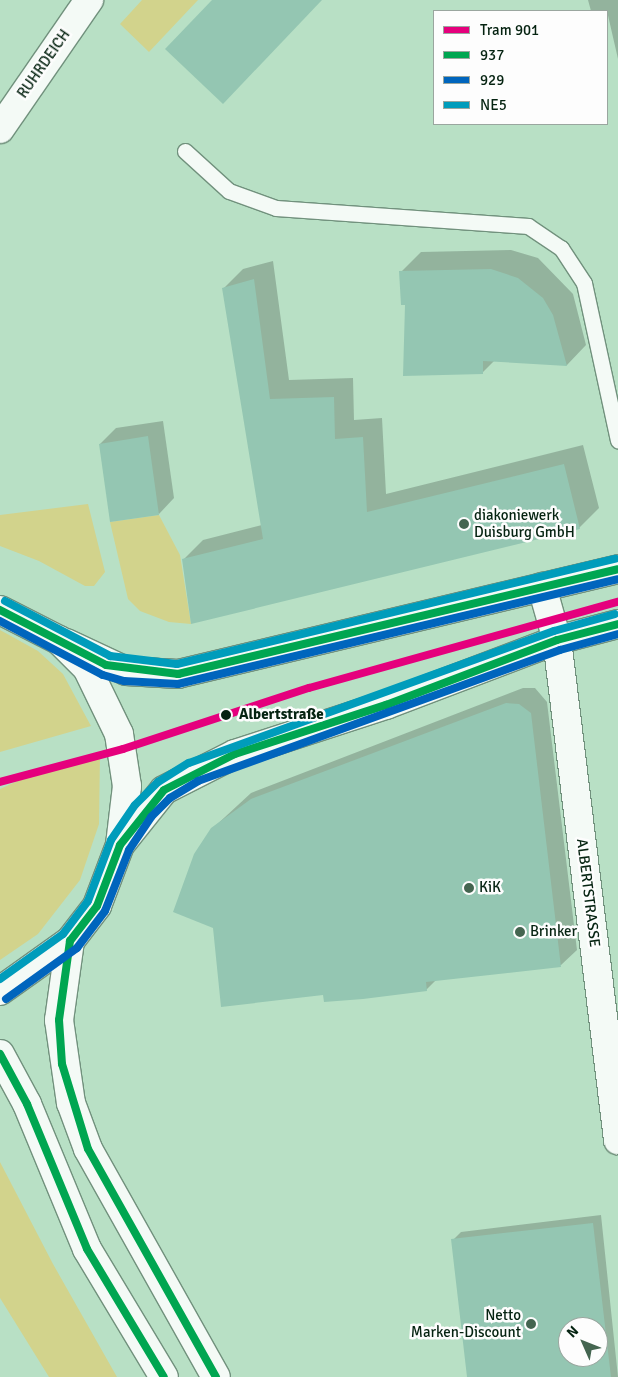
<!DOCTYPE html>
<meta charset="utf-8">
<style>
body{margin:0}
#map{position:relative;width:618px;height:1377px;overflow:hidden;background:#b8e0c5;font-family:Signika,sans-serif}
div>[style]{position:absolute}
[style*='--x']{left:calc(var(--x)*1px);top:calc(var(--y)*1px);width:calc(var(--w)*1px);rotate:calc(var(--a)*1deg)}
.green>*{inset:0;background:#d2d38c}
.shadow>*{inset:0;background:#0003}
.building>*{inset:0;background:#94c6b2}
.roads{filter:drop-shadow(1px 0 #71917d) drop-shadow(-1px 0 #71917d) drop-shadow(0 1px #71917d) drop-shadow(0 -1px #71917d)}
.service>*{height:15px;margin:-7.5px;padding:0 7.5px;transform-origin:7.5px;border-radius:7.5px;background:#f4faf6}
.minor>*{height:28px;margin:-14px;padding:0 14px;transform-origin:14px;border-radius:14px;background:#f4faf6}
.secondary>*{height:28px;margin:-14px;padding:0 14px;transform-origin:14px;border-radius:14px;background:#f4faf6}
.primary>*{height:28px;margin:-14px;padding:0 14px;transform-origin:14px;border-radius:14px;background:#f4faf6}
.bus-1>*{height:8px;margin:-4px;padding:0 4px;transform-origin:4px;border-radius:4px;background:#00a651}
.bus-2>*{height:8px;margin:-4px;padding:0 4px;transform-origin:4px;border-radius:4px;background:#0065bd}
.bus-3>*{height:8px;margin:-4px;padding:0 4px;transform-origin:4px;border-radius:4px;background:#009cbb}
.tram-1>*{height:8px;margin:-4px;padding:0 4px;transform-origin:4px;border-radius:4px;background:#e5007d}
.dots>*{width:14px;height:14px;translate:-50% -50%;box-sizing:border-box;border:2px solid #fdfdfd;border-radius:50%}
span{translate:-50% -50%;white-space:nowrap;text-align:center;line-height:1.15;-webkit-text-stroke:5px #fdfdfd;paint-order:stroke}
.street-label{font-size:15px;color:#052311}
.poi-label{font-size:15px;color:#052311}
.left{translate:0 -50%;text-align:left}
.right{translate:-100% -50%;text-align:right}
.stop-label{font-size:15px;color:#052311;font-weight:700}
.legend{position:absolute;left:433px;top:10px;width:175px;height:115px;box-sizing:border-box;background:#fdfdfd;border:1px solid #9aa69f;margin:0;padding:6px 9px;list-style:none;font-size:15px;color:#052311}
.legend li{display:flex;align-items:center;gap:10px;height:25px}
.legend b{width:25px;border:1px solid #9aa69f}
.north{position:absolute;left:558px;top:1317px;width:50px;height:50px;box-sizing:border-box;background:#fdfdfd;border:1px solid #9aa69f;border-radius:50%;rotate:314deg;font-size:14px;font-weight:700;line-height:20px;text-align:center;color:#052311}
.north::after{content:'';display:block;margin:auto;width:18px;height:22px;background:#446550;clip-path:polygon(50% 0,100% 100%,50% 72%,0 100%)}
</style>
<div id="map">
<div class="green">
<i style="clip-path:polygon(142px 0,198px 0,149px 52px,120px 24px)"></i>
<i style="clip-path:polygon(88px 504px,105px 572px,94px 586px,85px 586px,39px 561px,0 546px,0 515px)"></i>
<i style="clip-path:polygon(159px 515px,180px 555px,191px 624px,169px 622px,140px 611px,128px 599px,110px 522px)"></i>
<i style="clip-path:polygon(0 630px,38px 651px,63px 674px,91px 726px,0 752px)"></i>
<i style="clip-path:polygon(100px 755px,99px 824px,80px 880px,38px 934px,0 960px,0 789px,35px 773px)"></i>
<i style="clip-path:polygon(0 1162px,53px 1264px,117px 1377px,49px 1377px,0 1298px)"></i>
</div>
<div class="shadow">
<i style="clip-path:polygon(588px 0,618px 0,618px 59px,607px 11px,591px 11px)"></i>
<i style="clip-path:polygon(511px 250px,538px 258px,573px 294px,586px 345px,567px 365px,495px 360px,483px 372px,406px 304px,401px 272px,421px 252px)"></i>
<i style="clip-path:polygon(273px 261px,289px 380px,353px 378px,354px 420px,382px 418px,386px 494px,583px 445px,599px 508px,579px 528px,183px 560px,203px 540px,262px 525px,224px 288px,243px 269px)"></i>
<i style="clip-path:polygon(163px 421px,174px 498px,159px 514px,100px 444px,116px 428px)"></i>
<i style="clip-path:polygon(523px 688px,535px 688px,547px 702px,577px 950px,561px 965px,436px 980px,426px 990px,324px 993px,212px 829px,251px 793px)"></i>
<i style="clip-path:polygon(evenodd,601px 1215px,618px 1377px,469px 1377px,453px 1240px,461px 1232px,601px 1215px,568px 1327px,598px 1327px,598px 1357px,568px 1357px,568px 1327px)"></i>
</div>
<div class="building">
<i style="clip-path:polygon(212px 0,322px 0,223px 104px,165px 49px)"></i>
<i style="clip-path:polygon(491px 269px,518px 278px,543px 298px,553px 315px,567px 366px,483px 361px,483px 374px,403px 376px,405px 305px,401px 305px,399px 271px)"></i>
<i style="clip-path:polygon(254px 279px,270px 399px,334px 397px,335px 439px,363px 437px,367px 512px,564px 464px,580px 529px,191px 624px,182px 559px,263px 539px,222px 288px)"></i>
<i style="clip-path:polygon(148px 436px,159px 515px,110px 522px,99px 444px)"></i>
<i style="clip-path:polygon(506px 703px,519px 704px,531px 713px,561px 967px,426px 982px,427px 991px,363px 999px,324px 1002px,323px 995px,221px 1007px,213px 928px,173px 912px,194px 854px,211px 828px,251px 799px)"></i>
<i style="clip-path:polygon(evenodd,593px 1223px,611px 1377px,467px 1377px,451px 1239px,593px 1223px,568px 1327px,598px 1327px,598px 1357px,568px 1357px,568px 1327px)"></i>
</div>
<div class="roads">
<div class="service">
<i style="--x:185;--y:151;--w:59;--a:42.3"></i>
<i style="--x:229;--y:191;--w:50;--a:19.9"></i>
<i style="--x:276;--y:208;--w:253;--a:4.1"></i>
<i style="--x:528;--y:226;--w:40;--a:34"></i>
<i style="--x:561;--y:248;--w:42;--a:56.7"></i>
<i style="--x:584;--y:283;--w:161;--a:77.8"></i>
</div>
<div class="minor">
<i style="--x:542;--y:587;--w:55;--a:74.2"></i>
<i style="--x:557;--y:640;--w:504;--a:83.04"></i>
</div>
<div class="secondary">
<i style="--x:0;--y:129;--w:157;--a:-55.4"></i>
<i style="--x:66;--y:643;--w:66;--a:25"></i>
<i style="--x:126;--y:671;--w:52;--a:3.3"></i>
<i style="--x:178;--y:674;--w:452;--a:-13.4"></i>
<i style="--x:120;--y:845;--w:70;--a:-51.3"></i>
<i style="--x:164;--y:790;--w:80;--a:-26.9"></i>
<i style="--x:235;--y:754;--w:159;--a:-18"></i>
<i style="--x:386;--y:705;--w:183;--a:-20.8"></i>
<i style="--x:557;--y:640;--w:63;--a:-14.7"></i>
</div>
<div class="primary">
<i style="--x:0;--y:610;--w:66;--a:27"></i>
<i style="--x:59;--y:640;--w:40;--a:45"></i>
<i style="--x:87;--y:668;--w:73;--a:64.1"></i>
<i style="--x:119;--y:734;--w:53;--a:81.3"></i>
<i style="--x:127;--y:786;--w:59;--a:96.8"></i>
<i style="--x:120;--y:845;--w:65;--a:110.7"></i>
<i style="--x:97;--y:906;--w:44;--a:127.6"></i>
<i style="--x:70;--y:941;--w:86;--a:144.5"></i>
<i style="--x:70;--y:941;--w:80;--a:97.9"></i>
<i style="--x:59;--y:1020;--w:84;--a:81.8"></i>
<i style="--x:71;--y:1103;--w:49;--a:69.7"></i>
<i style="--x:88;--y:1149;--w:261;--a:60.7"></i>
<i style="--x:0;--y:1054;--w:57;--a:61.6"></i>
<i style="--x:27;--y:1104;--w:157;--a:67.5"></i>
<i style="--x:87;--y:1249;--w:149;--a:59"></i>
</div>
</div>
<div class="bus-1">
<i style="--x:0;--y:610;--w:119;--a:27.4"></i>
<i style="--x:106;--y:665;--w:73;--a:7.1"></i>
<i style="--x:178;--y:674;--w:452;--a:-13.4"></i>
<i style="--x:0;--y:1054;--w:57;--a:61.6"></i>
<i style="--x:27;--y:1104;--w:157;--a:67.5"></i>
<i style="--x:87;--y:1249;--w:149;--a:59"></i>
<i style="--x:216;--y:1377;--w:261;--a:-119.3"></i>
<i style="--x:88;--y:1149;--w:89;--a:-107"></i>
<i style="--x:62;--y:1064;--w:44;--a:-93.9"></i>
<i style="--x:59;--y:1020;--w:80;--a:-82.1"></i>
<i style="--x:70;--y:941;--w:44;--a:-52.4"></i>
<i style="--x:97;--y:906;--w:65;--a:-69.3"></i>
<i style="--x:120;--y:845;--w:70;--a:-51.3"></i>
<i style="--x:164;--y:790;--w:80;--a:-26.9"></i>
<i style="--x:235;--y:754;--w:159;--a:-18"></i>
<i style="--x:386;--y:705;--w:183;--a:-20.8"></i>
<i style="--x:557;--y:640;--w:63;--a:-14.7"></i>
</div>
<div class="bus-2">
<i style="--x:0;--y:621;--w:116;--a:27.7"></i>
<i style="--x:103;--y:675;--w:22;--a:16"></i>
<i style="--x:124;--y:681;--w:54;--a:3.2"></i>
<i style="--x:178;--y:684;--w:452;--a:-13.4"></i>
<i style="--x:6;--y:999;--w:87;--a:-35.7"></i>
<i style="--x:77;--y:948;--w:46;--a:-52.9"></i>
<i style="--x:105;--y:911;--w:66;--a:-68.5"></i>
<i style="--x:129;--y:850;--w:40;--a:-56"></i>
<i style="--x:151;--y:817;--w:27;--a:-45"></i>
<i style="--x:170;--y:798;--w:33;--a:-31"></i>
<i style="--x:198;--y:781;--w:385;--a:-19.9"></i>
<i style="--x:560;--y:650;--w:60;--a:-15.4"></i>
</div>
<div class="bus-3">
<i style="--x:5;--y:601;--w:119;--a:27.6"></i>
<i style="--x:110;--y:656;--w:67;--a:6.8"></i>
<i style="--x:177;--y:664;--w:451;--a:-13.5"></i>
<i style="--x:0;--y:979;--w:77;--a:-35.5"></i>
<i style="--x:63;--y:934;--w:41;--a:-52.9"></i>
<i style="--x:88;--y:901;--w:65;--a:-69.3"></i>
<i style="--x:111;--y:840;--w:42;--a:-55.6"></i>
<i style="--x:135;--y:805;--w:33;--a:-45"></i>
<i style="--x:158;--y:782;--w:36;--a:-32"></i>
<i style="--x:189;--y:763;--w:388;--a:-19.9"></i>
<i style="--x:554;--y:631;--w:63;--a:-15.6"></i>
</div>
<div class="tram-1">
<i style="--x:0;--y:782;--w:127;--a:-15"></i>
<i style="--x:123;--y:749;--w:196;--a:-18.2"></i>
<i style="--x:309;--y:688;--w:321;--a:-15.6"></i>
</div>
<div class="dots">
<i style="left:464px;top:524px;background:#446550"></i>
<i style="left:226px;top:715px;background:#052311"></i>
<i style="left:469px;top:888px;background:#446550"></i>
<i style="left:520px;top:932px;background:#446550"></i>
<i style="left:531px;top:1324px;background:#446550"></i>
</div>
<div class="street-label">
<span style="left:44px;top:64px;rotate:-55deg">RUHRDEICH</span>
<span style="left:588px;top:893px;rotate:83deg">ALBERTSTRASSE</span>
</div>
<div class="poi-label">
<span class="left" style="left:474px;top:524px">diakoniewerk<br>Duisburg GmbH</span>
<span class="left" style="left:479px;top:888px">KiK</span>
<span class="left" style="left:530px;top:932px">Brinker</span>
<span class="right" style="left:521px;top:1324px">Netto<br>Marken-Discount</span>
</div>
<div class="stop-label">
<span class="left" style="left:239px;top:715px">Albertstraße</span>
</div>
<ul class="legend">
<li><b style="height:6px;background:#e5007d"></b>Tram 901</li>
<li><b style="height:6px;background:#00a651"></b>937</li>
<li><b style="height:6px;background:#0065bd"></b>929</li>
<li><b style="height:6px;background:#009cbb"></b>NE5</li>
</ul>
<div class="north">N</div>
</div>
